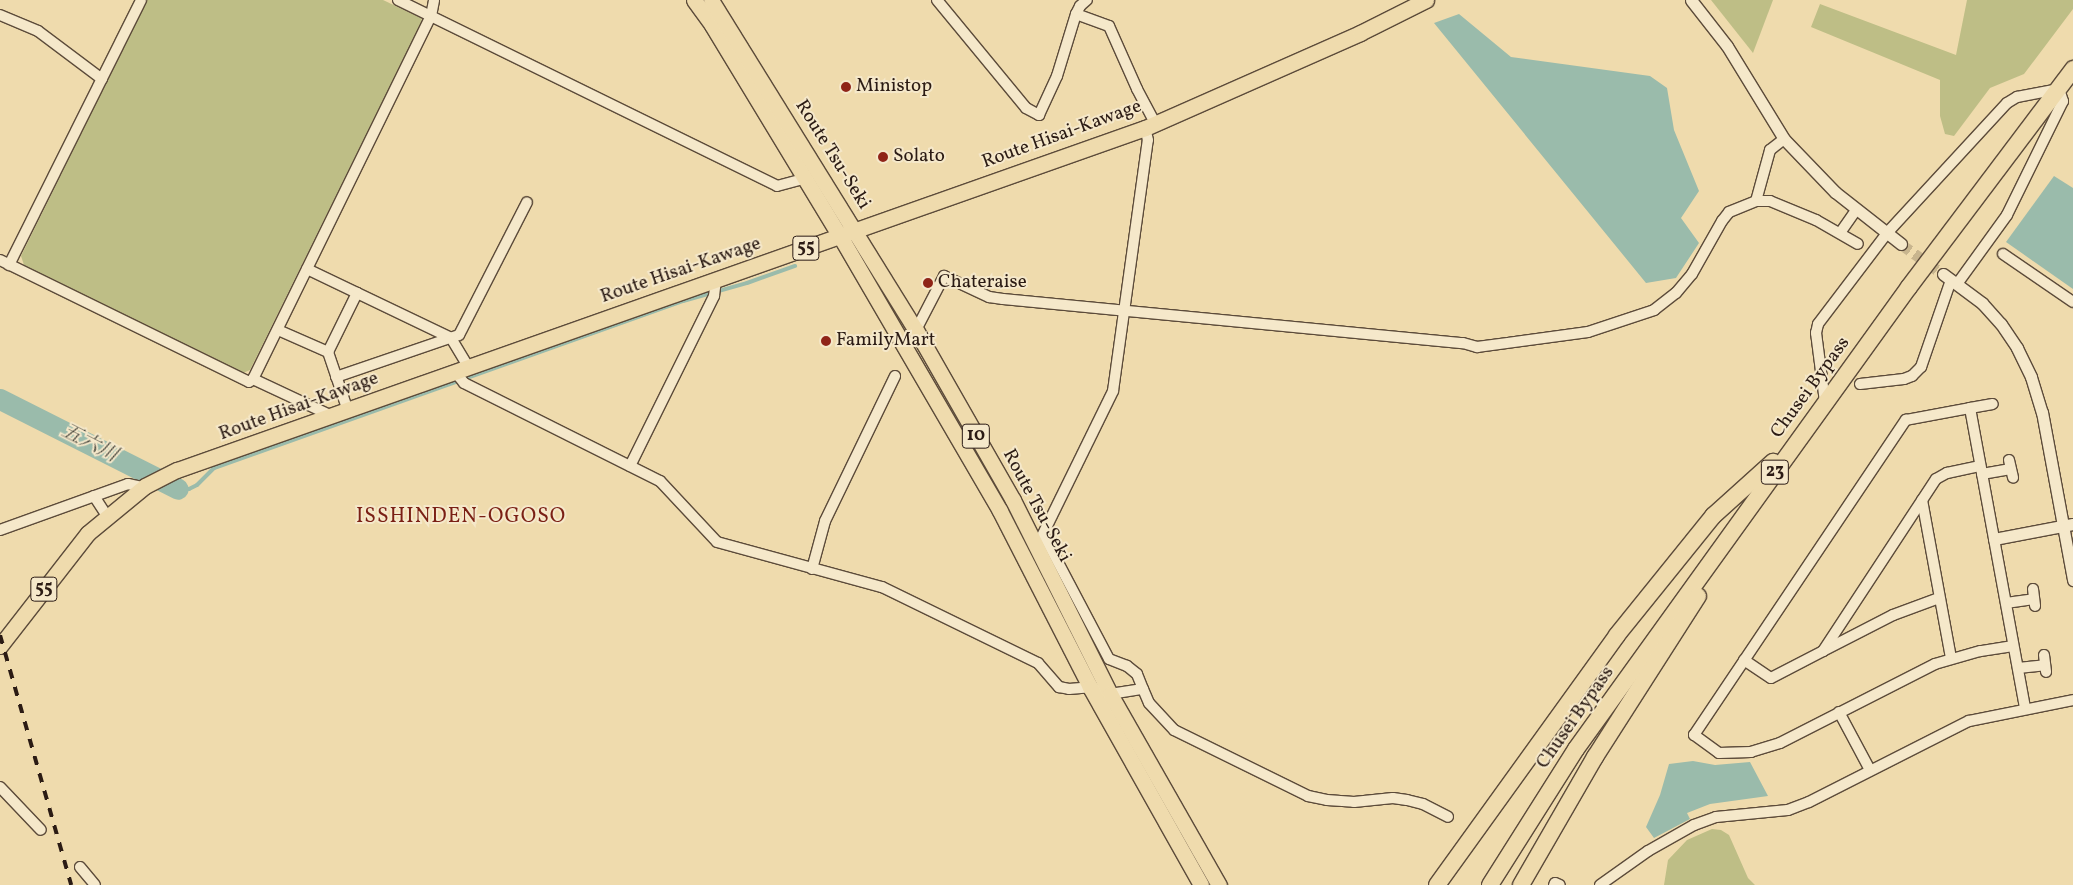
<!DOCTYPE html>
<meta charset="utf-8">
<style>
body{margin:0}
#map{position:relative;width:2073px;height:885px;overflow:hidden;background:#efdbad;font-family:Vollkorn,"Noto Serif JP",serif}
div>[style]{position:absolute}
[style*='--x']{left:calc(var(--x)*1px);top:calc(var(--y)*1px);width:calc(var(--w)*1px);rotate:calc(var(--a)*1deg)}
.green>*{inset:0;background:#bebe86}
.water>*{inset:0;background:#9abbab}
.stream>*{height:4px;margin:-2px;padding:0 2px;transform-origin:2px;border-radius:2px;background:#9abbab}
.river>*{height:21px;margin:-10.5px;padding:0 10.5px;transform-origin:10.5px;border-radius:10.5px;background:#9abbab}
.tertiary-tunnel>*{height:11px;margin-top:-5.5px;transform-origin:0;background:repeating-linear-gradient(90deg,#c8b58e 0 11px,transparent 0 16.5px)}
.roads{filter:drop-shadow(1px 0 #5c4b3a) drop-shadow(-1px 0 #5c4b3a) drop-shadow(0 1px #5c4b3a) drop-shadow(0 -1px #5c4b3a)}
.minor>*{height:10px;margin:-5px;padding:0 5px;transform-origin:5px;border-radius:5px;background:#f5e8ca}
.tertiary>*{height:11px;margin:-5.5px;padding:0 5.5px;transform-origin:5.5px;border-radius:5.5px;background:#f5e8ca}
.primary>*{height:15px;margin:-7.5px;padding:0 7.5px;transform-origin:7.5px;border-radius:7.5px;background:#efdbad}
.trunk>*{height:16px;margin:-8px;padding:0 8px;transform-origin:8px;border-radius:8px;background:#efdbad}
.rail>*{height:4px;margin-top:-2px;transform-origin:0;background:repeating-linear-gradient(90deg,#2b1b14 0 9px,transparent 0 18px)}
.dots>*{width:14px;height:14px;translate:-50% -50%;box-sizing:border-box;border:2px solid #f5e8ca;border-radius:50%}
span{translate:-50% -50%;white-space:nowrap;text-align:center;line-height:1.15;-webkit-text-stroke:4px #f5e8ca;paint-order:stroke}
.shield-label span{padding:1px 4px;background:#f5e8ca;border:1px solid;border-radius:4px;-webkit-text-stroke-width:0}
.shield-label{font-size:18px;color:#2b1b14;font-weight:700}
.poi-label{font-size:19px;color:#2b1b14}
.left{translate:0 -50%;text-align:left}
.street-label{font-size:19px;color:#2b1b14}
.water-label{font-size:20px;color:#4c4b41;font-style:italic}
.quarter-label{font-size:21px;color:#7a1f14;letter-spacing:1px}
</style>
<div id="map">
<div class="green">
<i style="clip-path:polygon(147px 0,383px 0,421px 18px,422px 21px,250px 370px,243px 373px,24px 265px,21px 256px)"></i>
<i style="clip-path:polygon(1711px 0,1773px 0,1753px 53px)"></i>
<i style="clip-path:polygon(1967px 0,2073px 0,2073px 9px,2024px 74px,1990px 88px,1954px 136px,1945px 134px,1940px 116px,1940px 80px,1811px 27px,1820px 4px,1956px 55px)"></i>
<i style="clip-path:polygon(1712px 829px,1721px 830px,1729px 835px,1748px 878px,1755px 885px,1664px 885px,1668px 860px,1687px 840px)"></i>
</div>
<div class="water">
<i style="clip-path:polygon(1459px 14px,1511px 57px,1650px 76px,1667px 88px,1674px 130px,1699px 191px,1681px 218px,1699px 243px,1676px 278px,1646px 283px,1434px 23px)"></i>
<i style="clip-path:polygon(2054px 176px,2073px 188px,2073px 289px,2006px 242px)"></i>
<i style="clip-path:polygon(1693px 761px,1715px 765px,1750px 762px,1768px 796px,1710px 804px,1687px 813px,1690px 819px,1654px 838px,1646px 827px,1660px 795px,1669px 764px)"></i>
</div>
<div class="stream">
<i style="--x:178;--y:489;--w:11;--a:0"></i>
<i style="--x:189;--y:489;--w:9;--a:-27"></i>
<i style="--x:197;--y:485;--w:24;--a:-45"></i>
<i style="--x:214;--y:468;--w:498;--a:-19.6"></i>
<i style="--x:683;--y:301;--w:66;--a:-15.7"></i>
<i style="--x:747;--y:283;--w:51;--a:-19.5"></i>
</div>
<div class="river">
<i style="--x:0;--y:399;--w:199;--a:26.8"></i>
</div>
<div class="tertiary-tunnel">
<i style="--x:1901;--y:244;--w:52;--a:35.5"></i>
</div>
<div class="roads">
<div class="minor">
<i style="--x:398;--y:0;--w:422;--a:26.1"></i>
<i style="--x:777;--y:186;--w:28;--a:-15"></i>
<i style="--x:937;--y:0;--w:140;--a:50.5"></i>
<i style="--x:1026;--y:108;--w:15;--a:28"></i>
<i style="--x:1039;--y:115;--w:43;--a:-65.2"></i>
<i style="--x:1057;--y:76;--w:65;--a:-73"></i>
<i style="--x:1076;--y:14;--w:9;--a:-63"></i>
<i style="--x:1080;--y:6;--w:9;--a:-41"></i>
<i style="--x:1076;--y:14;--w:35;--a:20"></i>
<i style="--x:1109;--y:26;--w:69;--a:66"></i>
<i style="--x:1137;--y:89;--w:38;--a:62"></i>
<i style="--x:0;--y:15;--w:41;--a:22.8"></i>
<i style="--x:38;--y:31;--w:80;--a:36.9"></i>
<i style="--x:1756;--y:201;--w:14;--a:0"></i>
<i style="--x:1770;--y:201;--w:50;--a:22.4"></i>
<i style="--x:1816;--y:220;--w:48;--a:29.7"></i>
<i style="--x:1840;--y:233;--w:29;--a:-55"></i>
<i style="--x:2003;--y:254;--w:85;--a:34.4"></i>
<i style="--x:0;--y:260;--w:277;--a:26.1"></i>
<i style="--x:249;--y:382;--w:5;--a:-37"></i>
<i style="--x:253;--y:379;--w:87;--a:25.1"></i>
<i style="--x:9;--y:265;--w:296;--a:-63.5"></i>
<i style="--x:307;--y:269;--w:160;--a:25.6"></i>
<i style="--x:451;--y:338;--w:35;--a:59"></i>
<i style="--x:278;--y:330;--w:55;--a:23.7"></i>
<i style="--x:328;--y:352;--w:62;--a:71.3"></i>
<i style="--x:916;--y:330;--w:61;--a:-62.6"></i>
<i style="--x:944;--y:276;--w:50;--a:25"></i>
<i style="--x:989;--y:297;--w:14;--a:8"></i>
<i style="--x:1003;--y:299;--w:462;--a:5.5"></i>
<i style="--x:1463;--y:343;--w:15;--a:16"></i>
<i style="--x:1477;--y:347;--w:112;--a:-7.7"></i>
<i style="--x:1588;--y:332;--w:70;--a:-18.4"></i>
<i style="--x:1654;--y:310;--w:28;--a:-38"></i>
<i style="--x:1676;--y:293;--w:25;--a:-50"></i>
<i style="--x:1692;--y:274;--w:61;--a:-60.5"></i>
<i style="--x:1722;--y:221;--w:11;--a:-52"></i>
<i style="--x:1729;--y:212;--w:29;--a:-22"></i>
<i style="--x:1756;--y:201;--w:53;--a:-74.6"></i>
<i style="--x:1770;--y:150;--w:18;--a:-38"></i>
<i style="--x:328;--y:352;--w:66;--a:-63.8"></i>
<i style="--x:456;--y:373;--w:13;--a:51"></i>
<i style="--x:464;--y:383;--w:219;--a:26.6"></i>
<i style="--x:660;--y:481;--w:83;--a:46.9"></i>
<i style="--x:717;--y:542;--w:171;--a:15.3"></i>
<i style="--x:882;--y:587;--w:174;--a:26"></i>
<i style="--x:1038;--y:663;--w:32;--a:49"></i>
<i style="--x:1059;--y:687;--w:10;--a:11"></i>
<i style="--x:1069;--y:689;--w:21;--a:-5"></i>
<i style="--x:1090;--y:687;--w:21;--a:19"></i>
<i style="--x:1110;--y:694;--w:33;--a:-9"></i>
<i style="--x:1143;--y:689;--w:16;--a:-112"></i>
<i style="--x:1137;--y:674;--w:13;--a:-141"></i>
<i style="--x:1127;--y:666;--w:19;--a:-159"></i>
<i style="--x:1109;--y:659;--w:141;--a:-117.8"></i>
<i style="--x:1043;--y:534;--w:159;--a:-63.9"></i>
<i style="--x:1113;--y:391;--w:253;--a:-82.1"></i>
<i style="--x:1148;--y:140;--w:12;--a:-104"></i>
<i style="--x:336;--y:377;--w:130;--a:-18.9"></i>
<i style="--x:459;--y:335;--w:149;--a:-62.9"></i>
<i style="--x:253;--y:379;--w:404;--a:-63.9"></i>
<i style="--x:431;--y:16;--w:16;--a:-79"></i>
<i style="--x:1860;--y:384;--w:44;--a:-6.5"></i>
<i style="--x:1904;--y:379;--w:9;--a:-21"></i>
<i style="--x:1912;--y:376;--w:13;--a:-45"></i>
<i style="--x:1921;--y:367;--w:92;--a:-71"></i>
<i style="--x:1825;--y:402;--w:70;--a:-97.4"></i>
<i style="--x:1816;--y:333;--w:9;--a:-77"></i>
<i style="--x:1818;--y:324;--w:114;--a:-52.8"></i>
<i style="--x:1887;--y:233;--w:177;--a:-47.3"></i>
<i style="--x:2007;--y:103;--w:12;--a:-31"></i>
<i style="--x:2017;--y:97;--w:43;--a:-10.8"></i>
<i style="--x:2059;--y:89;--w:13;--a:72"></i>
<i style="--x:2063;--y:101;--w:127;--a:116.2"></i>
<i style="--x:2007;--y:215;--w:85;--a:125.9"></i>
<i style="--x:1970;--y:408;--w:23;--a:-10"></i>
<i style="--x:2009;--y:460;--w:18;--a:77"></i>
<i style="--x:630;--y:466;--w:190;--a:-63.7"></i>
<i style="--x:714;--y:296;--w:16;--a:-83"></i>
<i style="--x:1982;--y:474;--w:29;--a:-10"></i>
<i style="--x:94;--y:496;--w:24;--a:57"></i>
<i style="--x:1922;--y:500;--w:161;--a:79.6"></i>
<i style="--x:0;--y:530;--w:136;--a:-19.8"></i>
<i style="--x:128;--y:484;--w:14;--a:12"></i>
<i style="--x:812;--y:569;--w:50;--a:-74.8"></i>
<i style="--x:825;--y:521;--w:161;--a:-64.2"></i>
<i style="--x:2033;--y:589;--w:17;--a:83"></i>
<i style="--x:1939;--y:598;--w:49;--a:159.7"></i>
<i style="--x:1893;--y:615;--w:79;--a:152.8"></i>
<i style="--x:1823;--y:651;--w:206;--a:-56.7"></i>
<i style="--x:1936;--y:479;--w:13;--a:-29"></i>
<i style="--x:1947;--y:473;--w:34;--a:-12"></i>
<i style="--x:2006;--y:603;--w:28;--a:-8"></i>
<i style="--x:2013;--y:646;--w:33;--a:171"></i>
<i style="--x:1980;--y:651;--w:47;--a:163.9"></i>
<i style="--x:1935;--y:664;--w:174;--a:153"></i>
<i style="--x:1780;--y:743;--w:30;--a:163"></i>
<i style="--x:1751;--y:752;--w:32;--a:178"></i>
<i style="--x:1719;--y:753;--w:31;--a:-144"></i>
<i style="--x:1694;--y:735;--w:380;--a:-56.1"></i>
<i style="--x:1906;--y:420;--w:65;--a:-10.6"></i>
<i style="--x:1970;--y:408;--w:306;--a:79.6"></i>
<i style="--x:2044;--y:655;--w:17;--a:83"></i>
<i style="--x:1744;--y:660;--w:32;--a:34"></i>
<i style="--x:1771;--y:678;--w:59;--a:-27.4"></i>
<i style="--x:2018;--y:668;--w:27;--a:-6"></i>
<i style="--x:1143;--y:689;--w:15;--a:67"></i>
<i style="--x:1149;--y:703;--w:37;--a:47"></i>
<i style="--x:1174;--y:730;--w:149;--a:26.2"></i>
<i style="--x:1308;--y:796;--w:19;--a:12"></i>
<i style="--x:1327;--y:800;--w:27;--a:4"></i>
<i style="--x:1354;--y:802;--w:39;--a:-6"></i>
<i style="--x:1393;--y:798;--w:14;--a:8"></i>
<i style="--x:1407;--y:800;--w:16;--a:14"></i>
<i style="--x:1423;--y:804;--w:28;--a:27"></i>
<i style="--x:1839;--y:712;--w:66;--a:61.9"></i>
<i style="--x:0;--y:787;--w:59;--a:46.4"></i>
<i style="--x:80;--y:867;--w:23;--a:50"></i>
<i style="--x:1554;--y:885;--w:2;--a:-63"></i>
<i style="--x:1555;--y:883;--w:5;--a:22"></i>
<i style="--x:1600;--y:885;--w:59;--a:-35.3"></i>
<i style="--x:1648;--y:851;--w:53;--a:-29.5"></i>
<i style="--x:1694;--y:825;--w:23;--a:-20"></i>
<i style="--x:1716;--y:817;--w:72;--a:-5.6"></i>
<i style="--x:1788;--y:810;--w:22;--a:-21"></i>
<i style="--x:1809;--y:802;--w:179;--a:-26.9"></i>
<i style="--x:1969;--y:721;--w:106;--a:-11.4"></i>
</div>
<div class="tertiary">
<i style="--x:1691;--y:0;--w:58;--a:52"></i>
<i style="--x:1727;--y:46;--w:109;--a:58.5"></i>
<i style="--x:1784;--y:139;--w:74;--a:46.1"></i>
<i style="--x:1835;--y:192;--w:84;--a:38.2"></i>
<i style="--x:1943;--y:274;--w:49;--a:36.6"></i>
<i style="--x:1982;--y:303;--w:28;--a:48"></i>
<i style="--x:2001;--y:324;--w:29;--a:56"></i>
<i style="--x:2017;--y:348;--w:32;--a:64"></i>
<i style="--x:2031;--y:377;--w:37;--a:73"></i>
<i style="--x:2042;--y:412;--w:171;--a:79.5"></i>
<i style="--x:1994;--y:539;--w:80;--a:-10.8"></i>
</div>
<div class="primary">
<i style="--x:694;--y:0;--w:31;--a:54"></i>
<i style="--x:712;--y:25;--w:247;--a:58.8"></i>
<i style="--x:840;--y:236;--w:318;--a:59.8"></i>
<i style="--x:1000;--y:511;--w:198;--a:62.9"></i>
<i style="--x:1090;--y:687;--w:227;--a:60.7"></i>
<i style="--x:711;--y:0;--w:388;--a:58.2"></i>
<i style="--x:916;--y:330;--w:196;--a:60.3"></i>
<i style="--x:1013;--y:500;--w:217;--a:63.4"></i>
<i style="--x:1110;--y:694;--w:220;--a:60.3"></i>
<i style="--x:0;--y:646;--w:143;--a:-52.1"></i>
<i style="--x:88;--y:533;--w:74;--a:-39.5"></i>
<i style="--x:145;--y:486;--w:36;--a:-27"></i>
<i style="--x:177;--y:470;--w:1027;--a:-19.46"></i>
<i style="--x:1145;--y:128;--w:235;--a:-23.8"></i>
<i style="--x:1360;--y:33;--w:74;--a:-26.6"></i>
</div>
<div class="trunk">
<i style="--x:1437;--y:885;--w:308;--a:-54.2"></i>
<i style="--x:1617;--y:635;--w:153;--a:-51.1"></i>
<i style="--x:1713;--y:516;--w:81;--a:-42"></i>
<i style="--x:1490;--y:885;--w:161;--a:-57.7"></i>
<i style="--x:1576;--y:749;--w:570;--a:-54.22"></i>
<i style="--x:1909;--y:287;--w:273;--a:-53"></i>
<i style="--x:1521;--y:885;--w:148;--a:-60"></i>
<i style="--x:1595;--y:757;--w:191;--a:-57.4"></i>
</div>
</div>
<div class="rail">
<i style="--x:0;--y:635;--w:260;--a:74.1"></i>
</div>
<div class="dots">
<i style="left:846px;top:87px;background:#8f2418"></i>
<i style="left:883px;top:157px;background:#8f2418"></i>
<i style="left:928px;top:283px;background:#8f2418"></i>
<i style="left:826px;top:341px;background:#8f2418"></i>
</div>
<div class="shield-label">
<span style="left:806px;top:248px">55</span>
<span style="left:976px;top:436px">10</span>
<span style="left:1775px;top:472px">23</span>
<span style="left:44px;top:589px">55</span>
</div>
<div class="poi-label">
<span class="left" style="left:856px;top:87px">Ministop</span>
<span class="left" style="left:893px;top:157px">Solato</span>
<span class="left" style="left:938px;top:283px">Chateraise</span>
<span class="left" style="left:836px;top:341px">FamilyMart</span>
</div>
<div class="street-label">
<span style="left:1062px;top:135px;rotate:-20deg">Route Hisai-Kawage</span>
<span style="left:832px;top:155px;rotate:58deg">Route Tsu-Seki</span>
<span style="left:681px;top:271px;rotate:-19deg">Route Hisai-Kawage</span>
<span style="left:1811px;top:388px;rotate:-54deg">Chusei Bypass</span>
<span style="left:299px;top:407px;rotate:-20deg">Route Hisai-Kawage</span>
<span style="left:1036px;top:506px;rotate:62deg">Route Tsu-Seki</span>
<span style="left:1576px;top:718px;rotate:-55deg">Chusei Bypass</span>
</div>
<div class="water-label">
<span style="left:89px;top:444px;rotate:27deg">五六川</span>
</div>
<div class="quarter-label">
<span style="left:461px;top:517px">ISSHINDEN-OGOSO</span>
</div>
</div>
